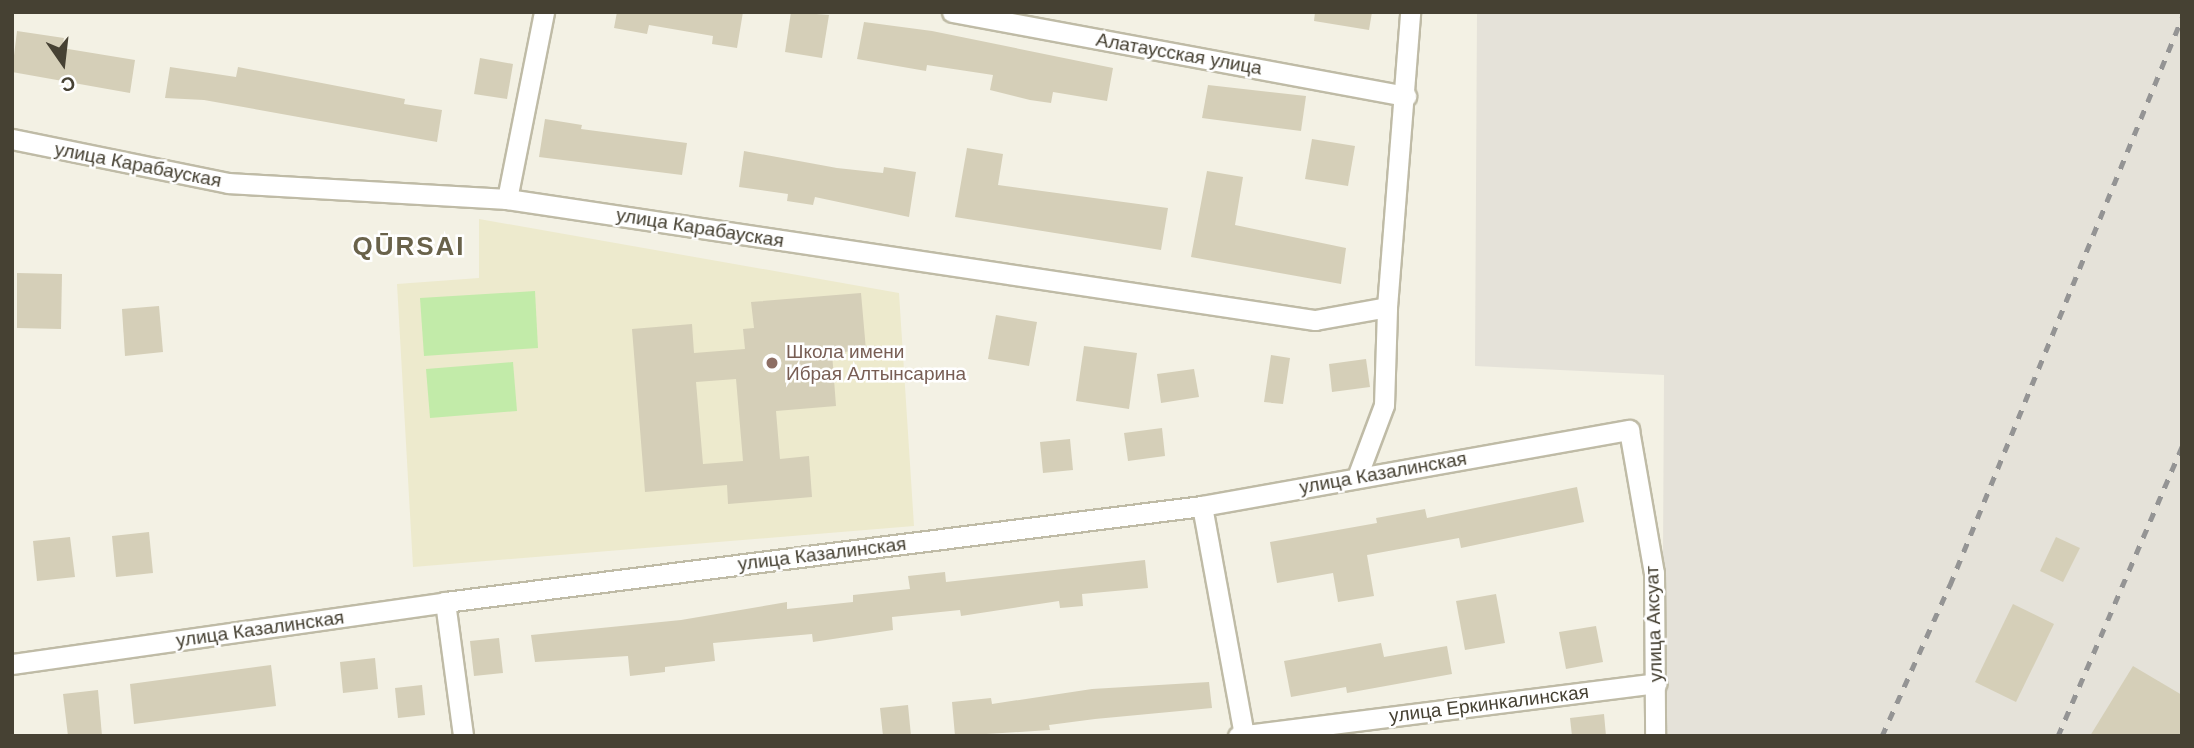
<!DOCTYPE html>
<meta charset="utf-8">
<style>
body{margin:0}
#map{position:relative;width:2194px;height:748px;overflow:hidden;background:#f3f1e4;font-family:Helvetica,sans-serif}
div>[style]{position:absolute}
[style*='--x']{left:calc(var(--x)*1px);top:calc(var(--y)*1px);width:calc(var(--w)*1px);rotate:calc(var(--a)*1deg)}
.industrial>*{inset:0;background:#e5e2d9}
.education>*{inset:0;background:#edeacd}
.green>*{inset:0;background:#c2eba9}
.building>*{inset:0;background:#d5cfb8}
.roads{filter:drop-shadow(2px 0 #bfbba6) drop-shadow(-2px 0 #bfbba6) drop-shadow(0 2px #bfbba6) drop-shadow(0 -2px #bfbba6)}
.minor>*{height:19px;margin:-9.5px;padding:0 9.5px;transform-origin:9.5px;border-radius:9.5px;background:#fff}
.rail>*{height:5px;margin-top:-2.5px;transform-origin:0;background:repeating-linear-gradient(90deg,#949494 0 9px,transparent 0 18px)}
.dots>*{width:19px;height:19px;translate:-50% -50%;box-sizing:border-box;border:4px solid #fff;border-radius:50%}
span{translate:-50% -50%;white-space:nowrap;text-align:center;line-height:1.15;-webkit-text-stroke:5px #fff;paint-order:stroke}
.street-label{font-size:19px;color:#464133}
.education-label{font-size:19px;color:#785e54}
.left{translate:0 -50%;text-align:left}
.district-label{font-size:26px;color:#69624a;font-weight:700;letter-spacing:2px}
.frame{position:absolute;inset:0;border:14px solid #464133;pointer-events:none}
.north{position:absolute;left:28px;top:28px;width:70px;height:70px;-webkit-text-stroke:5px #fff;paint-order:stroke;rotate:166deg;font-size:19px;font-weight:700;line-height:28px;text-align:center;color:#464133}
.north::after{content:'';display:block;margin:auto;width:24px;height:32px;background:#464133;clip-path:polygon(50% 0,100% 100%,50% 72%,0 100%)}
</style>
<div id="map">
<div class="industrial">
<i style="clip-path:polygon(1477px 12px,2182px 12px,2182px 736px,1662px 736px,1664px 375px,1475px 366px)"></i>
</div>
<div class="education">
<i style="clip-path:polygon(479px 219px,899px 293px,914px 526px,413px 567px,397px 284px,479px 278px)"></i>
</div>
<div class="green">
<i style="clip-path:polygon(535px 291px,538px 348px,424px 356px,420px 298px)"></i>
<i style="clip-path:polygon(513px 362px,517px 411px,430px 418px,426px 369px)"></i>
</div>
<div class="building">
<i style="clip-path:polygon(617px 12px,743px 12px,737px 48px,712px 44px,713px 36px,649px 25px,647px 34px,614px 28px)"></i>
<i style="clip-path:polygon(791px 12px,829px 15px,822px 58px,785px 52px)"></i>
<i style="clip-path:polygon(1315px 12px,1372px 12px,1369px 30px,1314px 21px)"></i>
<i style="clip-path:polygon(864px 22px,932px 31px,1113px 68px,1107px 101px,1053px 92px,1051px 103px,1030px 100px,990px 90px,993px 75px,927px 65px,926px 71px,857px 59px)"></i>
<i style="clip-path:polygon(17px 31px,64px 38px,62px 48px,135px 60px,130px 93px,12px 72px)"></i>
<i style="clip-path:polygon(480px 58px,513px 64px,507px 99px,474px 94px)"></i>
<i style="clip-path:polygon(170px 67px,236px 77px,238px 67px,405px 99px,404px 104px,442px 110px,437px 142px,204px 100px,165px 98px)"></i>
<i style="clip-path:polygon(1208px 85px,1306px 96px,1301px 131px,1202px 118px)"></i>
<i style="clip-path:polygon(545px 119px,582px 125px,581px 129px,687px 143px,682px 175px,539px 157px)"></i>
<i style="clip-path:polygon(1312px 139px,1355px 146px,1348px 186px,1305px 179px)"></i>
<i style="clip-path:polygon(967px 148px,1003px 154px,998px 185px,1168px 208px,1161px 250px,955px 217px)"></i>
<i style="clip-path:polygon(744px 151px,837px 168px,883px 173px,884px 167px,916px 172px,909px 217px,815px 197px,813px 205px,787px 201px,788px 194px,739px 187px)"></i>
<i style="clip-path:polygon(1207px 171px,1243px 177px,1235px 225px,1346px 248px,1341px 284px,1191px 257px)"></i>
<i style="clip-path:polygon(17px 273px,62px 274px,61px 329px,17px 328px)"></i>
<i style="clip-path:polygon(evenodd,861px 293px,866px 350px,832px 353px,836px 406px,776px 411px,780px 459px,809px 456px,812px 497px,728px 504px,727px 485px,645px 492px,632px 329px,692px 324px,694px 353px,745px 349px,743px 329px,754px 328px,751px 302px,861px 293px,736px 379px,743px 461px,703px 464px,696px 382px,736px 379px)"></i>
<i style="clip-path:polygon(159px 306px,163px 352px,125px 356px,122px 309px)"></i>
<i style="clip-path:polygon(996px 315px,1037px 322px,1029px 366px,988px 359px)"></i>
<i style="clip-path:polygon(1084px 346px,1137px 353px,1129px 409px,1076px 401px)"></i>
<i style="clip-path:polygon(1271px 355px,1290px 358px,1283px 404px,1264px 402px)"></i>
<i style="clip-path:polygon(1366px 359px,1370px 387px,1332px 392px,1329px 364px)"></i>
<i style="clip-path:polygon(1194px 369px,1199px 397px,1161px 403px,1157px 374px)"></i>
<i style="clip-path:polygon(1162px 428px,1165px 456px,1128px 461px,1124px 433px)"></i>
<i style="clip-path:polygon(1070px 439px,1073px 470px,1043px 473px,1040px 442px)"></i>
<i style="clip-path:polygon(1577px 487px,1584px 522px,1461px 548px,1459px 538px,1367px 555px,1374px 596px,1338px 602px,1333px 573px,1277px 583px,1270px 542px,1377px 523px,1376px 518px,1425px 509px,1427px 518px)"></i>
<i style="clip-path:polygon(149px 532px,153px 573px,116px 577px,112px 536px)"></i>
<i style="clip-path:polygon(70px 537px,75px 577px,37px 581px,33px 541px)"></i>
<i style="clip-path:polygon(2056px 537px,2080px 548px,2063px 582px,2040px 571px)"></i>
<i style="clip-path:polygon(1145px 560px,1148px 588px,1082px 594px,1083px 606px,1060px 608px,1059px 601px,961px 616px,960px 610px,892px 617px,893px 630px,813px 642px,812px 634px,713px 643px,715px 661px,665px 667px,665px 672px,630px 676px,628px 656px,535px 662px,531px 635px,681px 620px,787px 602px,787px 609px,853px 602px,853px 595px,910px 589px,908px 576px,945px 572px,946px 582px)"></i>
<i style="clip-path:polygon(1496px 594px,1505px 643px,1465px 650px,1456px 601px)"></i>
<i style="clip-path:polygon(2013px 604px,2054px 624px,2016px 702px,1975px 682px)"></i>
<i style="clip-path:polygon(1596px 626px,1603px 662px,1566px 669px,1559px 632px)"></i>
<i style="clip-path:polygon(499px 638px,503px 673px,474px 676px,470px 641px)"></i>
<i style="clip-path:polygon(1381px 643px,1384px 657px,1447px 646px,1452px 674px,1347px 693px,1346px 687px,1291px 697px,1284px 661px)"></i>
<i style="clip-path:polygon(375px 658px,378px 689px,343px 693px,340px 662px)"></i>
<i style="clip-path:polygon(271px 665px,276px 706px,134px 724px,130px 684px)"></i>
<i style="clip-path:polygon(2133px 666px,2182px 695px,2182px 736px,2090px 736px)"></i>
<i style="clip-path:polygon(1209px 682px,1212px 708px,1095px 719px,1049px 725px,1050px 730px,955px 736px,952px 702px,991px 698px,992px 704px,1092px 689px)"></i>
<i style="clip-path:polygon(422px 685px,425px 715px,398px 718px,395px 688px)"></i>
<i style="clip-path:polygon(98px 690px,102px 736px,68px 736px,63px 694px)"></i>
<i style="clip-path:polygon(908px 705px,911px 736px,883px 736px,880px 708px)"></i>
<i style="clip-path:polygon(1604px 714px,1606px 736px,1572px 736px,1570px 718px)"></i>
</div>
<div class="roads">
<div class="minor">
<i style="--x:952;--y:12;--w:462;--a:10.5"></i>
<i style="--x:12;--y:139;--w:220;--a:11.5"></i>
<i style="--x:228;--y:183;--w:279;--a:3.3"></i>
<i style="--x:507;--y:199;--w:817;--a:8.52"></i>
<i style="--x:1315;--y:320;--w:73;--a:-10.2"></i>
<i style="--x:507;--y:199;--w:191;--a:-78.8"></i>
<i style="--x:1357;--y:477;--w:77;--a:-69.4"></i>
<i style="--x:1384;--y:405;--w:98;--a:-88.2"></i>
<i style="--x:1387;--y:307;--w:296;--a:-85.5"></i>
<i style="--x:1202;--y:506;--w:233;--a:79.6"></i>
<i style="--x:445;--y:602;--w:135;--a:82.3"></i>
<i style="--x:12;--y:664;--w:437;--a:-8.1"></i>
<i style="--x:445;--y:602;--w:763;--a:-7.23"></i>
<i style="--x:1202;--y:506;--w:434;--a:-10.1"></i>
<i style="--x:1629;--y:430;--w:145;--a:80.1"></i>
<i style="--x:1654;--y:573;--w:163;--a:89.6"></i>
<i style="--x:1238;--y:736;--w:422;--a:-7.2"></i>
</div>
</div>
<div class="rail">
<i style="--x:1882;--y:736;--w:166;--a:-65.8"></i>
<i style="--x:1950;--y:585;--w:613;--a:-67.75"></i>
<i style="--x:2058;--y:736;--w:315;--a:-66.8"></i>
</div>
<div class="dots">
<i style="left:772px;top:363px;background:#8d6e63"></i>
</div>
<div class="street-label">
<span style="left:1179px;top:54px;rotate:10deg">Алатаусская улица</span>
<span style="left:138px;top:165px;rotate:11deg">улица Карабауская</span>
<span style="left:700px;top:228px;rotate:9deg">улица Карабауская</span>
<span style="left:1383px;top:473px;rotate:-10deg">улица Казалинская</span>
<span style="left:822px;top:554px;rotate:-7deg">улица Казалинская</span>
<span style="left:1654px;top:624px;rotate:-92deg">улица Аксуат</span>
<span style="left:260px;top:629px;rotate:-8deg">улица Казалинская</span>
<span style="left:1489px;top:704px;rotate:-7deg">улица Еркинкалинская</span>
</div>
<div class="education-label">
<span class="left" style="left:786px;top:363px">Школа имени<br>Ибрая Алтынсарина</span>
</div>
<div class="district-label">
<span style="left:409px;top:247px">QŪRSAI</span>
</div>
<div class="frame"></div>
<div class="north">С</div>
</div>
